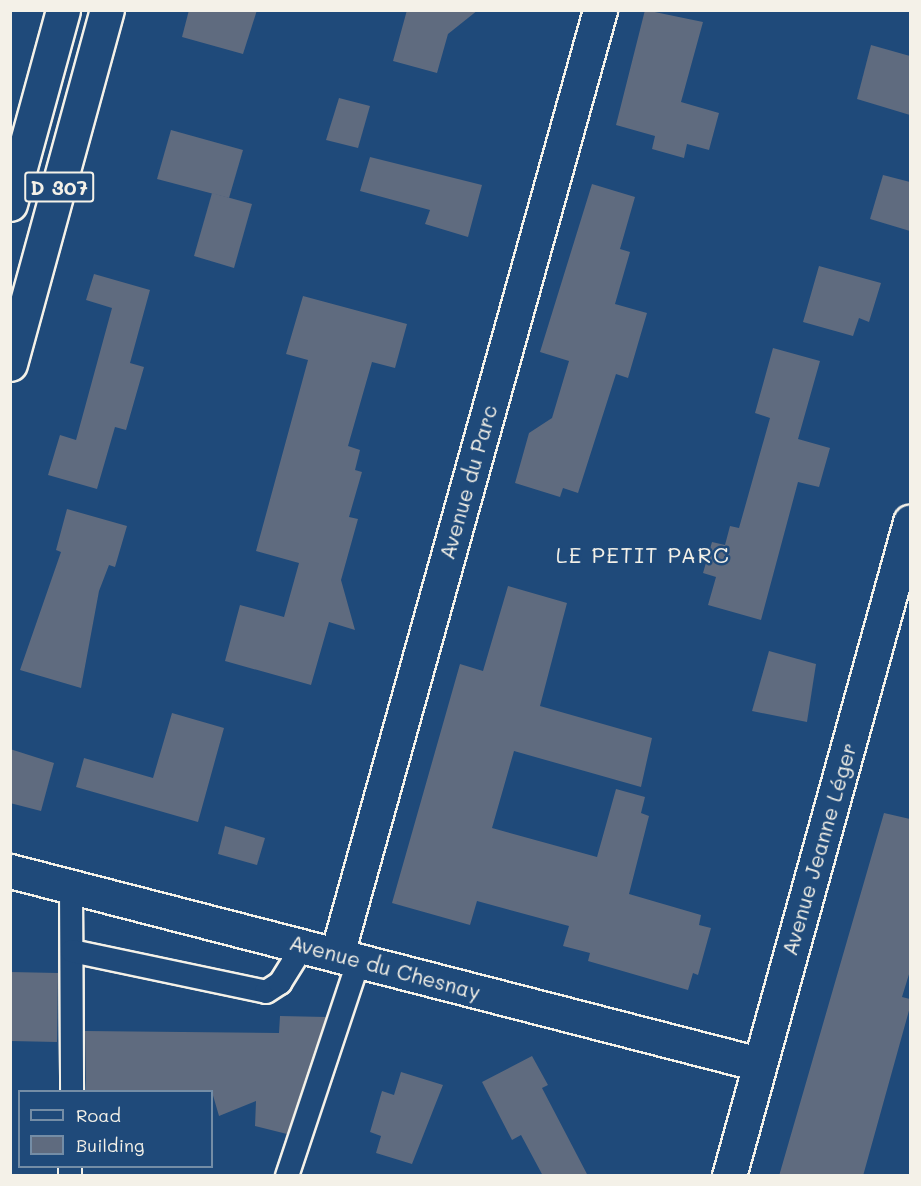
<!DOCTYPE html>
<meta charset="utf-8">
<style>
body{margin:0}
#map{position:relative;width:921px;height:1186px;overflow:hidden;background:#1f4a7a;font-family:Mali,sans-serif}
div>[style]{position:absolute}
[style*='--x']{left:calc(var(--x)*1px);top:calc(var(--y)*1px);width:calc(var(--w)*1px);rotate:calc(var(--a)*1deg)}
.building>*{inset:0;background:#5f6b7f}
.roads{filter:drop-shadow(2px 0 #f4f1e8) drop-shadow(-2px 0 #f4f1e8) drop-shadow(0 2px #f4f1e8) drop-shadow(0 -2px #f4f1e8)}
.lane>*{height:22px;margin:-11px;padding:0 11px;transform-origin:11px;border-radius:11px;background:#1f4a7a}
.street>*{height:33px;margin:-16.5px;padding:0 16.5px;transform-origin:16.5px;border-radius:16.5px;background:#1f4a7a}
.primary>*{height:33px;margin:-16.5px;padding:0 16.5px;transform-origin:16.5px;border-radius:16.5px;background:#1f4a7a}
span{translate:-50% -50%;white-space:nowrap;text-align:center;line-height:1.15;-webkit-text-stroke:5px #1f4a7a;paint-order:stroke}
.shield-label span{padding:2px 4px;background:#1f4a7a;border:2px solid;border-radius:4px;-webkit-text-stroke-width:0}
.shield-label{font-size:20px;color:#f4f1e8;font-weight:700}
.street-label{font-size:21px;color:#f4f1e8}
.neighbourhood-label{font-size:22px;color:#f4f1e8;letter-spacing:1.5px}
.frame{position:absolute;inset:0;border:12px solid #f4f1e8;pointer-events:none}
.legend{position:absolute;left:18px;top:1090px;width:195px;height:78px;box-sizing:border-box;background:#1f4a7a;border:2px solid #748da6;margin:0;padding:8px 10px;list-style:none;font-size:18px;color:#f4f1e8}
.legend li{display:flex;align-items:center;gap:12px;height:30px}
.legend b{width:30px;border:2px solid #748da6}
</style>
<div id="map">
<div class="building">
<i style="clip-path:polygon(189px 10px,257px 10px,243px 54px,182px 37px)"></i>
<i style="clip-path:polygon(407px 10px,478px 10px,448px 34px,437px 73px,393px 61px)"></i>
<i style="clip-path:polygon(645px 10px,703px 22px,681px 102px,719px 113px,709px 150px,687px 144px,684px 158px,652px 149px,655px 136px,616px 125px)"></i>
<i style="clip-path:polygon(871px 45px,910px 56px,910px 115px,857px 99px)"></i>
<i style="clip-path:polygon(339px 98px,370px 106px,358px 148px,326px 140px)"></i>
<i style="clip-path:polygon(171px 130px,243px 150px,229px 198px,157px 179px)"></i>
<i style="clip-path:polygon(370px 157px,482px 185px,468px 237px,425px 224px,430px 210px,360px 191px)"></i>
<i style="clip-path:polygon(883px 175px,910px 182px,910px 231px,870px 219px)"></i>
<i style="clip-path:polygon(592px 184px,635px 197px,620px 249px,630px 252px,615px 304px,647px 313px,628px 378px,616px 374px,578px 493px,563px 488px,560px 497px,515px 483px,529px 433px,552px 418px,569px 361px,540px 352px)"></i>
<i style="clip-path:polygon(212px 193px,252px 204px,234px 268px,194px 256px)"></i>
<i style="clip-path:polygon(819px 266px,881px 283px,869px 322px,859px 318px,853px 336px,803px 322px)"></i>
<i style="clip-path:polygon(94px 274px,150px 290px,130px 363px,144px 367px,126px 430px,115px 427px,97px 489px,48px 475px,60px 435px,76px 440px,112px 308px,86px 300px)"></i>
<i style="clip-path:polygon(303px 296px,407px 324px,395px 368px,372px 362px,348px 446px,360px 450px,355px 470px,362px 472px,349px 517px,358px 519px,341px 580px,355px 630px,329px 622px,311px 685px,225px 661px,240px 605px,284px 617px,299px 563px,256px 551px,308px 360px,286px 354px)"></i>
<i style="clip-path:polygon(773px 348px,820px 361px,798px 439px,830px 448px,819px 487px,798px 482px,761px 620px,708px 605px,716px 577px,703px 573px,712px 542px,725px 545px,730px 526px,739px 528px,770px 418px,755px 413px)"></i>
<i style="clip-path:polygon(67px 509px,127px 526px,115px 567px,109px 565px,99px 591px,81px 688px,20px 670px,61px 552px,56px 550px)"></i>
<i style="clip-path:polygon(508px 586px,567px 603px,540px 706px,652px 738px,641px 787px,514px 751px,492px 828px,597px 857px,616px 789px,645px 797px,641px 813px,649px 816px,629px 894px,701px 915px,699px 925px,711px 928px,698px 975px,693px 973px,688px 990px,588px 961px,590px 953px,563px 946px,569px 926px,477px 901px,470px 925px,392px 903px,460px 664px,483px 671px)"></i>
<i style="clip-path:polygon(769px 651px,816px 664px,807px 722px,752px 711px)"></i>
<i style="clip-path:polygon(172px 713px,224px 728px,198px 822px,76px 787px,84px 758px,153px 778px)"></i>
<i style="clip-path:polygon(10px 749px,54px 763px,41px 811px,10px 803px)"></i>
<i style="clip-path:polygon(884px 813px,910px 819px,910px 971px,902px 997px,910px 999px,910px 1007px,863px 1176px,779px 1176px)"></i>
<i style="clip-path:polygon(225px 826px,265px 838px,257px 865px,218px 854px)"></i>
<i style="clip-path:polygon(10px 972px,58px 973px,57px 1042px,10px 1041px)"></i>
<i style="clip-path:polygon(280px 1016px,326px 1017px,287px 1134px,255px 1126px,256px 1101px,219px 1116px,212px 1092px,86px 1092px,85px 1031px,279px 1033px)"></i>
<i style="clip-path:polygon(532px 1056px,548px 1085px,542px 1088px,588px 1176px,543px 1176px,521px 1135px,512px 1140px,482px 1082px)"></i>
<i style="clip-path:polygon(401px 1072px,443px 1085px,412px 1164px,376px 1153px,381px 1136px,370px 1132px,382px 1091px,394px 1095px)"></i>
</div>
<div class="roads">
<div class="lane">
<i style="--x:71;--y:886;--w:206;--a:89.7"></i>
<i style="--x:72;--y:951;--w:198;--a:11.9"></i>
<i style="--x:266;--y:992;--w:17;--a:-33"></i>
<i style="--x:280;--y:983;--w:44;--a:-58.1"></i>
<i style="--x:70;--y:1176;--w:10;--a:-90"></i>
<i style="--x:287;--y:1176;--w:228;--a:-71.6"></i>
</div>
<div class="street">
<i style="--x:10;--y:871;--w:773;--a:14.45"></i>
<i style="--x:337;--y:954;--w:980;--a:-74.43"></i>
<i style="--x:729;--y:1176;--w:679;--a:-74.53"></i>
</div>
<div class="primary">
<i style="--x:10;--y:204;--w:201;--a:-74.7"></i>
<i style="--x:10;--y:364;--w:367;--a:-74.7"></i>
</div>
</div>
<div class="shield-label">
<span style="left:59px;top:187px">D 307</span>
</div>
<div class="street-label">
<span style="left:468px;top:482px;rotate:-74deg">Avenue du Parc</span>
<span style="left:819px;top:849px;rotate:-74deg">Avenue Jeanne Léger</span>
<span style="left:385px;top:967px;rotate:15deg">Avenue du Chesnay</span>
</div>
<div class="neighbourhood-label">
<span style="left:643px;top:555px">LE PETIT PARC</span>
</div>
<div class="frame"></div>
<ul class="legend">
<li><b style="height:8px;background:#1f4a7a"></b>Road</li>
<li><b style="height:16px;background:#5f6b7f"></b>Building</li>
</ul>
</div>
